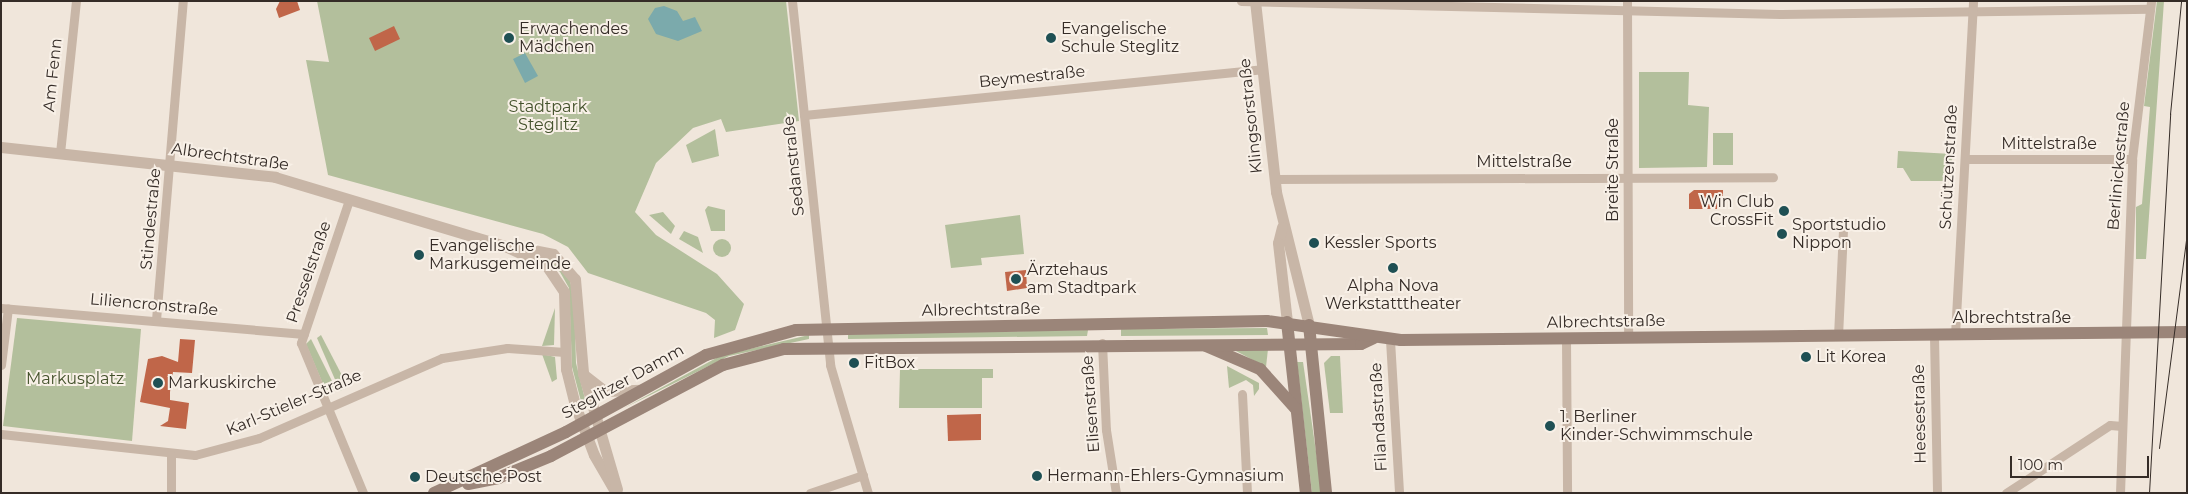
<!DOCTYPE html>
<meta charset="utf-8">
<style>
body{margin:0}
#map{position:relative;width:2188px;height:494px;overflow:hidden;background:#f0e6db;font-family:Montserrat,sans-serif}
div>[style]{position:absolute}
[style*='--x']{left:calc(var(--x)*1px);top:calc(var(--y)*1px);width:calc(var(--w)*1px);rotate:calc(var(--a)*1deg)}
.green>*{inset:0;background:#b3bf9c}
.round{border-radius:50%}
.water>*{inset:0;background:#7baaac}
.building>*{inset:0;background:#c06649}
.minor>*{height:9px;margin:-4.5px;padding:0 4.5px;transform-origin:4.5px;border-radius:4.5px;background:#c8b6a7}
.tertiary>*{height:11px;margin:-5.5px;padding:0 5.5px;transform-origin:5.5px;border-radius:5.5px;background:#c8b6a7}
.secondary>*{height:12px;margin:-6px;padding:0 6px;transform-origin:6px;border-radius:6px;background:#9b8579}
.tram>*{height:1px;margin:-0.5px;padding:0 0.5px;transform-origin:0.5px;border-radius:0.5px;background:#352c27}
.dots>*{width:14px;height:14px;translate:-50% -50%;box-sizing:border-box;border:2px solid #f8f0e7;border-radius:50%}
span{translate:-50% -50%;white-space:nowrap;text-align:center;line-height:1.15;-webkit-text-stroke:4px #f8f0e7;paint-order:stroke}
.poi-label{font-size:16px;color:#352c27}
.left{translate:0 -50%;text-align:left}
.right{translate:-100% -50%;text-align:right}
.street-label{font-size:16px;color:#352c27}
.park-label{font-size:16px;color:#44522c}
.frame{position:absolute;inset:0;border:2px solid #352c27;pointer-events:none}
.scale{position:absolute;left:2010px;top:456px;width:139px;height:22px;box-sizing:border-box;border:2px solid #352c27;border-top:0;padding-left:6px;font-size:15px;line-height:18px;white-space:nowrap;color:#352c27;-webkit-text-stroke:4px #f8f0e7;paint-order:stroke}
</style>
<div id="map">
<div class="green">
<i style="clip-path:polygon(317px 1px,786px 1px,799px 121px,726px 132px,721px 119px,693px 128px,656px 163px,635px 212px,656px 235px,717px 274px,744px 304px,735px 330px,714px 338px,715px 320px,706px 313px,588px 273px,568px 247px,543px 234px,328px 175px,306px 60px,329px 62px)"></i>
<i style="clip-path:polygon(2157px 1px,2164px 1px,2146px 259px,2136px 259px,2136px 207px,2142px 204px,2150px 107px,2144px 106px)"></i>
<i style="clip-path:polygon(1639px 72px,1689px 72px,1688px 105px,1709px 107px,1707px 167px,1639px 168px)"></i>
<i style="clip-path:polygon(715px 129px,719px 156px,692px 163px,686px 145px)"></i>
<i style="clip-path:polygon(1713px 133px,1733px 133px,1733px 165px,1713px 165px)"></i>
<i style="clip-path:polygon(1898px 151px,1952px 154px,1951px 181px,1911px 181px,1903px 168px,1897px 168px)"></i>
<i style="clip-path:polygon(708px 206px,725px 210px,725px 231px,711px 231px,705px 210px)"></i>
<i style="clip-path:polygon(663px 212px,675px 226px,671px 234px,649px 215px)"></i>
<i style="clip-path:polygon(1020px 215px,1024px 254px,981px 258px,982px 265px,951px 268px,945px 225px)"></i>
<i style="clip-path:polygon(684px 231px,698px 237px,703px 253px,679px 239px)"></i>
<i class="round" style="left:713px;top:239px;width:18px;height:18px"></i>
<i style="clip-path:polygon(539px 254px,552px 260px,569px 277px,574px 297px,576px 363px,586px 403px,582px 405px,572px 367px,569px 288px,560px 272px)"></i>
<i style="clip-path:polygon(555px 308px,554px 345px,542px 346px)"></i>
<i style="clip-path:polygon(17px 318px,141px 329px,132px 441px,3px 426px)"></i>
<i style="clip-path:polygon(1267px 328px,1268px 335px,1121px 336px,1121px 329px)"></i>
<i style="clip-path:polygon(1088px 330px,1087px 336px,848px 339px,848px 334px)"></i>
<i style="clip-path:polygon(321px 335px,348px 387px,340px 391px,317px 338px)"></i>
<i style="clip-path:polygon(809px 335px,809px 339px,729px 356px,624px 408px,720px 356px)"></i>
<i style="clip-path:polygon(311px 339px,336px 389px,328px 396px,306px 344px)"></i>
<i style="clip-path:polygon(1268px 349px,1266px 367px,1236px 351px)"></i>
<i style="clip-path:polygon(542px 354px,555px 357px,557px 379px,552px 382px)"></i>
<i style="clip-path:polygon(1331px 356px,1340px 356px,1343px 413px,1330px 413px,1324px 363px)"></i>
<i style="clip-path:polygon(1297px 362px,1303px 362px,1322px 493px,1312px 493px)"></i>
<i style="clip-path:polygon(1227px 366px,1259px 383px,1259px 389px,1254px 396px,1253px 385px,1246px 380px,1229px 388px)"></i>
<i style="clip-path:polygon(900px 369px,993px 369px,993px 378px,982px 378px,982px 408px,899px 408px)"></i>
</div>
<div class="water">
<i style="clip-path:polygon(664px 6px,677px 11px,683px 21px,695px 17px,702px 31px,678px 41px,656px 34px,648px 19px,655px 8px)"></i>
<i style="clip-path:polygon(525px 53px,538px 76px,525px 83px,513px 59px)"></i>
</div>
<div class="building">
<i style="clip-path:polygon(280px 1px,297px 1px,300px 10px,279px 18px,276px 9px)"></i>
<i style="clip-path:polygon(394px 26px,400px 39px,375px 51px,369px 38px)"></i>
<i style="clip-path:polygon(1694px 190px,1723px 190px,1723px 209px,1689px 209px,1689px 194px)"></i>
<i style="clip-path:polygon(1026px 270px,1027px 288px,1007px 291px,1005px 272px)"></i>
<i style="clip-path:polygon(180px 339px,195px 340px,192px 373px,173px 372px,170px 392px,170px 400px,189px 403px,186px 429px,160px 426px,168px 421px,170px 408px,140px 402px,148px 359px,162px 356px,178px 362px)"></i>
<i style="clip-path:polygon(981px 414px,981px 440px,948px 441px,947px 415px)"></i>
</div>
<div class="minor">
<i style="--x:792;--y:1;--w:366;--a:84"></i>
<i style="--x:830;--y:365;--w:134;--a:73.5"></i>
<i style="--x:1241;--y:1;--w:540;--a:1.38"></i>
<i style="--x:1781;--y:14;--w:369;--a:-0.8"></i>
<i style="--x:1627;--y:1;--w:337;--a:89.8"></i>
<i style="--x:804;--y:115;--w:460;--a:-5.7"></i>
<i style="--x:60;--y:153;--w:153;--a:-84"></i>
<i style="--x:1965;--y:159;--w:167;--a:0"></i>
<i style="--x:1274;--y:179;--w:499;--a:-0.2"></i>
<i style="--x:349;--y:200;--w:151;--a:108.6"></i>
<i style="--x:301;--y:343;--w:162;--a:67.5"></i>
<i style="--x:1;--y:308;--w:304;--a:4.9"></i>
<i style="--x:156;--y:320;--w:320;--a:-85.2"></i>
<i style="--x:1934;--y:335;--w:158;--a:88.9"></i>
<i style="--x:1955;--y:335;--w:334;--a:-86.9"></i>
<i style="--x:1838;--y:336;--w:107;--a:-87.3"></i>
<i style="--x:1566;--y:339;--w:154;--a:89.6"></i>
<i style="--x:1390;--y:340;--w:153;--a:86.6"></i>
<i style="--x:1102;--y:343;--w:87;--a:87.4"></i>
<i style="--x:1106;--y:430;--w:64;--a:81"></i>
<i style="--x:1;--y:365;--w:57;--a:-83"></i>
<i style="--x:1242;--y:394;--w:99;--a:87.1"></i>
<i style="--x:1;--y:434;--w:195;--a:6.2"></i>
<i style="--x:195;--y:455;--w:66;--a:-14.9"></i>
<i style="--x:259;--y:438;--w:200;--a:-23.6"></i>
<i style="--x:442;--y:358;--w:66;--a:-8.7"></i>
<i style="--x:507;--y:348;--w:58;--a:3.9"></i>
<i style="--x:171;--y:455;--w:38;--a:90"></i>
<i style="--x:810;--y:493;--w:56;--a:-18.8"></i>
<i style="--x:2006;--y:493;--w:124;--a:-33.2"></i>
<i style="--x:2110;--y:425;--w:12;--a:5"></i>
<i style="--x:2120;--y:493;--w:334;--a:-87.9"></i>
<i style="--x:2132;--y:159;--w:159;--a:-83.1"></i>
</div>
<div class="tertiary">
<i style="--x:1255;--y:1;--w:192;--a:83.7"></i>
<i style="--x:1276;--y:192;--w:137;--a:76.1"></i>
<i style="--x:1;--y:147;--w:276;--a:6.2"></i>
<i style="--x:275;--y:177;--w:240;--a:16.7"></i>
<i style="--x:505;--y:246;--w:45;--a:24.9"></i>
<i style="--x:546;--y:265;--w:32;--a:56"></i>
<i style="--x:564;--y:292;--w:77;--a:88.5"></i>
<i style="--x:566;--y:369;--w:37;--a:76"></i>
<i style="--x:575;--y:405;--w:53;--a:69.2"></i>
<i style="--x:594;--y:455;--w:44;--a:59.9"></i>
<i style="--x:1282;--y:227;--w:16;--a:104"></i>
<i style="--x:1278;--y:243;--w:80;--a:83.5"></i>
<i style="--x:512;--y:246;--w:42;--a:11"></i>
<i style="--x:553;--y:254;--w:33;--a:49"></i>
<i style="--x:575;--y:279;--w:94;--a:85.1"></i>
<i style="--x:583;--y:373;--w:121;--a:73.7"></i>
<i style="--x:583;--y:374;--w:28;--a:38"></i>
<i style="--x:605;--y:391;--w:36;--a:-2"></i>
</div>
<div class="secondary">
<i style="--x:1287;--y:322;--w:172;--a:83.7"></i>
<i style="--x:1309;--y:325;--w:169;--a:84.2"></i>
<i style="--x:1206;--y:346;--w:59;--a:23.1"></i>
<i style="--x:1260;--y:369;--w:54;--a:48"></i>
<i style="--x:468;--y:484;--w:31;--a:-11"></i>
<i style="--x:498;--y:478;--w:57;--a:-22.5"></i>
<i style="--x:551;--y:456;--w:195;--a:-27.9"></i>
<i style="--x:723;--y:365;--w:63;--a:-14.7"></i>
<i style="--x:784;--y:349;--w:577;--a:-0.5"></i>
<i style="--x:1361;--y:344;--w:14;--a:-25"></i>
<i style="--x:434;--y:493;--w:145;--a:-24.8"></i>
<i style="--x:566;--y:432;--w:160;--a:-28.8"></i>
<i style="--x:706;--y:355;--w:93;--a:-15.5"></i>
<i style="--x:796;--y:330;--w:471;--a:-1.1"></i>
<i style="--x:1267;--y:321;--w:135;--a:8.1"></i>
<i style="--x:1401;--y:340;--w:786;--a:-0.58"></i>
</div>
<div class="tram">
<i style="--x:2159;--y:448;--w:218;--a:-82.6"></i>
<i style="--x:2149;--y:493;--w:380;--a:-86.8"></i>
<i style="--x:2170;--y:114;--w:114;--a:-84.4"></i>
</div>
<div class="dots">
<i style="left:509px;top:38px;background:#1f5054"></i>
<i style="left:1051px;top:38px;background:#1f5054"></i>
<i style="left:1784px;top:211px;background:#1f5054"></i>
<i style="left:1782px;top:234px;background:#1f5054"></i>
<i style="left:1314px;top:243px;background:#1f5054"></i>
<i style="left:419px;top:255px;background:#1f5054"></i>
<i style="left:1393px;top:268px;background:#1f5054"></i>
<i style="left:1016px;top:279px;background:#1f5054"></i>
<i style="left:1806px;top:357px;background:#1f5054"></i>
<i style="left:854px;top:363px;background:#1f5054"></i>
<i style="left:158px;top:383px;background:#1f5054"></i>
<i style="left:1550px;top:426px;background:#1f5054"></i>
<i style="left:1037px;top:476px;background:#1f5054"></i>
<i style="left:415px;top:477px;background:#1f5054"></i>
</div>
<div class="poi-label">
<span class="left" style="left:519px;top:38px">Erwachendes<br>Mädchen</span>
<span class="left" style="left:1061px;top:38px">Evangelische<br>Schule Steglitz</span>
<span class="right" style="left:1774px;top:211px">Win Club<br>CrossFit</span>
<span class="left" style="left:1792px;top:234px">Sportstudio<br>Nippon</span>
<span class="left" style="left:1324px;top:243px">Kessler Sports</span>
<span class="left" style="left:429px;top:255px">Evangelische<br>Markusgemeinde</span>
<span class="left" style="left:1027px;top:279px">Ärztehaus<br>am Stadtpark</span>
<span style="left:1393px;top:295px">Alpha Nova<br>Werkstatttheater</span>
<span class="left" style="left:1816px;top:357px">Lit Korea</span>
<span class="left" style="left:864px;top:363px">FitBox</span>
<span class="left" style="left:168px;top:383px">Markuskirche</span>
<span class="left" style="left:1560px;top:426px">1. Berliner<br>Kinder-Schwimmschule</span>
<span class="left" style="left:1047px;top:476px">Hermann-Ehlers-Gymnasium</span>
<span class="left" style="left:425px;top:477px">Deutsche Post</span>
</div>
<div class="street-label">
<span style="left:53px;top:75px;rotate:-84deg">Am Fenn</span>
<span style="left:1032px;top:77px;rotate:-6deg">Beymestraße</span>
<span style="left:1251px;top:116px;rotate:-96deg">Klingsorstraße</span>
<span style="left:2049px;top:144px">Mittelstraße</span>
<span style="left:230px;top:157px;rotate:8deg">Albrechtstraße</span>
<span style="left:1524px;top:162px">Mittelstraße</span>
<span style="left:794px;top:166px;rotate:-96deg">Sedanstraße</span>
<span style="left:2119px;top:166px;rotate:-85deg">Berlinickestraße</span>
<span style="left:1949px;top:167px;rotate:-87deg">Schützenstraße</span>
<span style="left:1613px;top:170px;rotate:-90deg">Breite Straße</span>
<span style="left:151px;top:219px;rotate:-85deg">Stindestraße</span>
<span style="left:309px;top:272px;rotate:-71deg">Presselstraße</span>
<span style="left:154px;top:305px;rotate:5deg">Liliencronstraße</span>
<span style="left:981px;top:310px;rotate:-1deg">Albrechtstraße</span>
<span style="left:2012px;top:318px">Albrechtstraße</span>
<span style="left:1606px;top:322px;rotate:-1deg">Albrechtstraße</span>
<span style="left:623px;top:382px;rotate:-29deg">Steglitzer Damm</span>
<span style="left:294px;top:403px;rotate:-23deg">Karl-Stieler-Straße</span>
<span style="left:1091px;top:404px;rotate:-94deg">Elisenstraße</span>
<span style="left:1920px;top:414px;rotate:-91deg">Heesestraße</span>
<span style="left:1379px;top:417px;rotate:-93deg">Filandastraße</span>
</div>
<div class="park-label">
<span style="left:548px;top:116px">Stadtpark<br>Steglitz</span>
<span style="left:75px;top:379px">Markusplatz</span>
</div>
<div class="frame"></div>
<div class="scale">100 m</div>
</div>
